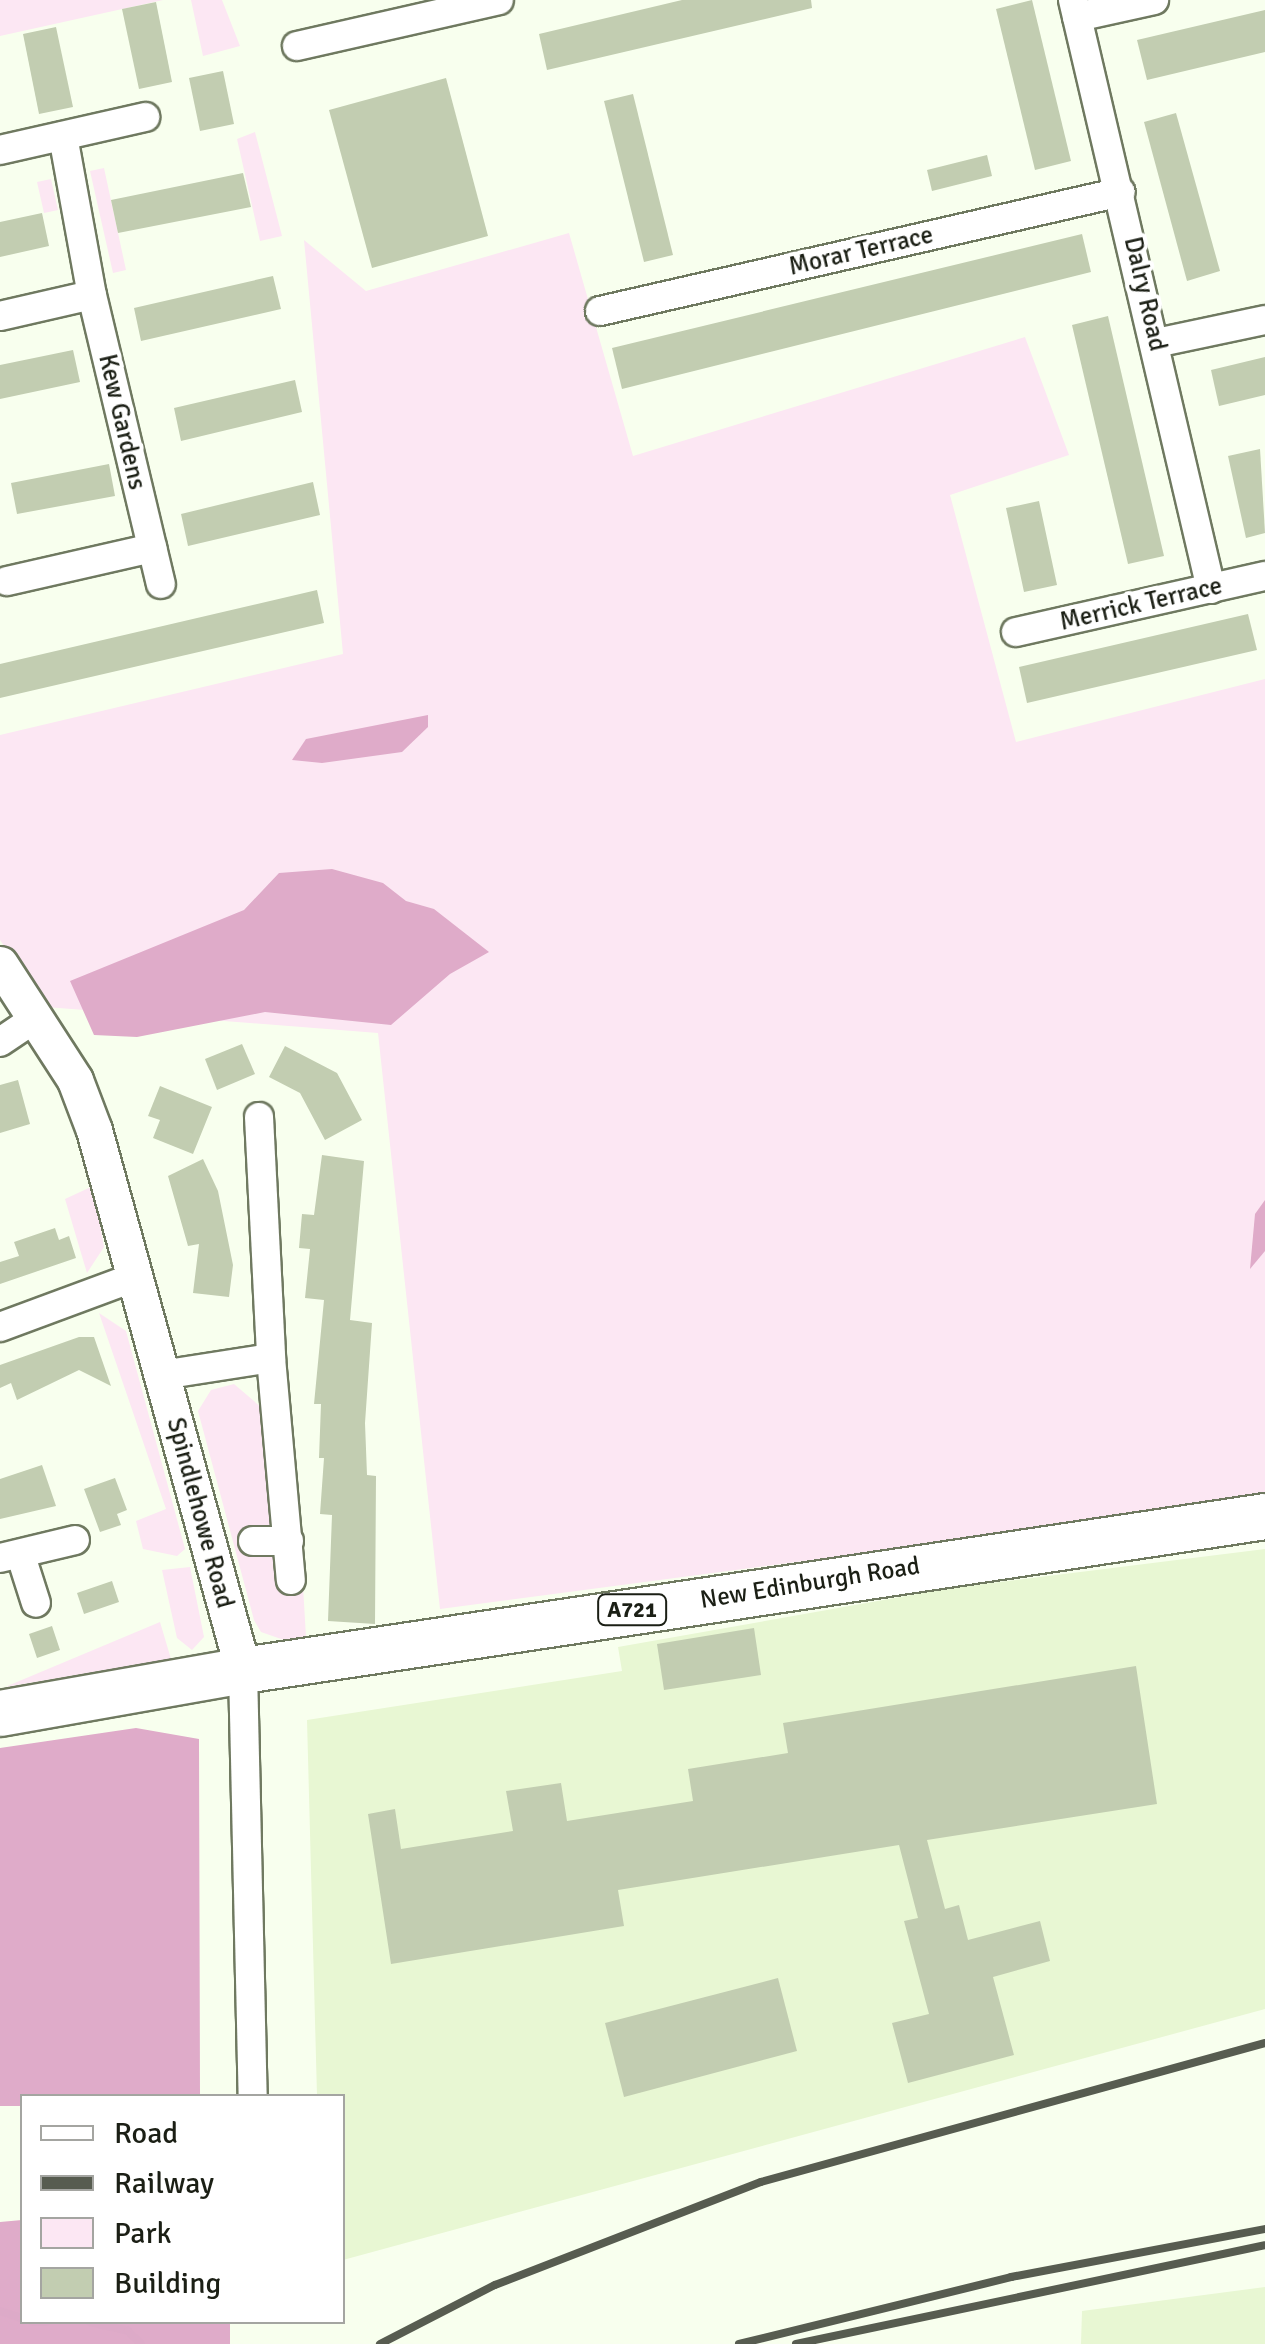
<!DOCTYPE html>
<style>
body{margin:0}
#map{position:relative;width:1265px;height:2344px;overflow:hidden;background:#f8ffee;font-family:Signika,sans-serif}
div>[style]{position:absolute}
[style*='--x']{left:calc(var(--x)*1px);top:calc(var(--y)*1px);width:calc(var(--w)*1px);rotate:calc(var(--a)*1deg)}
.built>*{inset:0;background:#e8f7d3}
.green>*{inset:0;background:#fce7f3}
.forest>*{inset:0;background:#dfabc9}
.stream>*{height:8px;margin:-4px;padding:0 4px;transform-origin:4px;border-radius:4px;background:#ddaac8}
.building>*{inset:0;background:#c2cdb1}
.roads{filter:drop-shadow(2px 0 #6f7960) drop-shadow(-2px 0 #6f7960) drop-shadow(0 2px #6f7960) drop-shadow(0 -2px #6f7960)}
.minor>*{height:28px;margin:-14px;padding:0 14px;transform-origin:14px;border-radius:14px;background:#fff}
.tertiary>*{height:35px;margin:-17.5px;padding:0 17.5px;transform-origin:17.5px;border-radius:17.5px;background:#fff}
.primary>*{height:45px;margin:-22.5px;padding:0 22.5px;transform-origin:22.5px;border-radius:22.5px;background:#fff}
.rail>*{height:8px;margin:-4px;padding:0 4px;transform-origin:4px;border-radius:4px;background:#575c50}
span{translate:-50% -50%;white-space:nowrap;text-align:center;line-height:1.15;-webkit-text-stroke:8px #fff;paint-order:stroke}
.shield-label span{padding:2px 8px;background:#fff;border:2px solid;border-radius:8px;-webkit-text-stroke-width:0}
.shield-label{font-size:22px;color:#1b1f15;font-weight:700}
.street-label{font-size:25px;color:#1b1f15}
.legend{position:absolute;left:20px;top:2094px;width:325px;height:230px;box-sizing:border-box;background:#fff;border:2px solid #a4a5a1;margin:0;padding:12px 18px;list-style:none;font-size:30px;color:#1b1f15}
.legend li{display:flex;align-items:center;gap:20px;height:50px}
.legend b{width:50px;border:2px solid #a4a5a1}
</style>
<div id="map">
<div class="built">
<i style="clip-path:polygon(1265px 1549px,1265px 2009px,343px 2260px,342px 2096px,317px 2096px,307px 1720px,622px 1671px,618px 1647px,951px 1588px)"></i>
<i style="clip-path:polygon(1265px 2287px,1265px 2344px,1081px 2344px,1082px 2311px)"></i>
</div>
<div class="green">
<i style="clip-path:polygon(0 0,163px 0,0 36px)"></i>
<i style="clip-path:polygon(191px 0,222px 0,240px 46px,203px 56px)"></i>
<i style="clip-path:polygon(255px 132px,282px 236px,260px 241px,237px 139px)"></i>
<i style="clip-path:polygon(104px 168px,126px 270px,113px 273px,90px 171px)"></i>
<i style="clip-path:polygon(51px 179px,58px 210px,44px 213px,37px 182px)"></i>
<i style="clip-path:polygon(569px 233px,633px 456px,1025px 337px,1069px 455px,950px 495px,1016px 742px,1265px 679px,1265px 1500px,440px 1609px,378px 1033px,46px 1007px,0 940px,0 735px,343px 654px,304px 240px,366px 291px)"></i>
<i style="clip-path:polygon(93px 1186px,104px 1247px,87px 1273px,65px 1199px)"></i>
<i style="clip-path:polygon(99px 1313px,126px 1331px,185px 1549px,177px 1556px,143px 1549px,136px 1521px,166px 1509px)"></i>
<i style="clip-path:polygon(234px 1384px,269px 1414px,275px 1521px,268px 1552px,303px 1586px,306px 1637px,284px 1640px,261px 1632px,254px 1620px,198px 1411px,211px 1390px)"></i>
<i style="clip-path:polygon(190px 1567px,204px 1637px,192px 1650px,177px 1638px,162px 1570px)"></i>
<i style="clip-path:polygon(160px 1622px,171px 1659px,5px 1687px)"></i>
</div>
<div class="forest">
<i style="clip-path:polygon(428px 715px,428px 727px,402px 752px,322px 763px,292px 760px,306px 739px)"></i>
<i style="clip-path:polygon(332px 869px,383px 883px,406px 901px,434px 909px,489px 952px,450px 974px,391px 1025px,265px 1012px,137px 1037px,94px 1035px,70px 981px,244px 910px,279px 873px)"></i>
<i style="clip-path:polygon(1265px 1200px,1265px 1251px,1250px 1269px,1255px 1214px)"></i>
<i style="clip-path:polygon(136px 1728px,199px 1739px,200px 2096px,22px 2096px,22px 2106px,0 2106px,0 1748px)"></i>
<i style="clip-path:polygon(22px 2220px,22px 2322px,230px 2322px,230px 2344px,0 2344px,0 2222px)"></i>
</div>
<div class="stream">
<i style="--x:0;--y:2311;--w:23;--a:18"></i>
<i style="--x:33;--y:2322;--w:13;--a:0"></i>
<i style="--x:90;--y:2322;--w:39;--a:13"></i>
<i style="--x:128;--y:2331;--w:18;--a:45"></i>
</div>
<div class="building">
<i style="clip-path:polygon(682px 0,811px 0,812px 8px,547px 70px,539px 34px)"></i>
<i style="clip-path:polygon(1032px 0,1071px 161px,1035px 170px,996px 9px)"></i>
<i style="clip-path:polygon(156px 2px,172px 82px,139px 89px,122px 9px)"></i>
<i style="clip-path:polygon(1265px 10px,1265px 52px,1147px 80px,1137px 40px)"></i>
<i style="clip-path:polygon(56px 27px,73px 107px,39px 114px,23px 34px)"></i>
<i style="clip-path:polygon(223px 71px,234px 124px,200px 131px,189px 78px)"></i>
<i style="clip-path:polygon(446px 78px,488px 236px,372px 268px,329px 110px)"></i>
<i style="clip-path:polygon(633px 94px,673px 255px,644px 262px,604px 101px)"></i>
<i style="clip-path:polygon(1176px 113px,1220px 271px,1187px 281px,1144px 122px)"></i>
<i style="clip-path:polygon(987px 155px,992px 176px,932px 191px,927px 170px)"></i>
<i style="clip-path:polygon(243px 173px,251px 207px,118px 233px,111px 200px)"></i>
<i style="clip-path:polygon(42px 213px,49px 246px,0 257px,0 222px)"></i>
<i style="clip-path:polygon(1082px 234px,1091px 272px,622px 389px,612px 348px)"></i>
<i style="clip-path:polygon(273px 276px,281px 309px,141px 341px,134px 308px)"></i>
<i style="clip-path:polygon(1108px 316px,1164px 556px,1128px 564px,1072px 325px)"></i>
<i style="clip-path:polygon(73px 350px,80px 382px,0 399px,0 365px)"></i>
<i style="clip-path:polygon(1265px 357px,1265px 395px,1219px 406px,1211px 370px)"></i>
<i style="clip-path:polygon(295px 380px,302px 412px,181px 441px,174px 408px)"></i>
<i style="clip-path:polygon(1260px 449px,1265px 533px,1246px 538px,1228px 456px)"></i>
<i style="clip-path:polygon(109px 464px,115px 496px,17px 514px,11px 483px)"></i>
<i style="clip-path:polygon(313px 482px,320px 515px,188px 546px,181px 514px)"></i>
<i style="clip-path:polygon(1039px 501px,1057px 585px,1024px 592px,1006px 508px)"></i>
<i style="clip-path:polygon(317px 590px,324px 623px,0 698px,0 664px)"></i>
<i style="clip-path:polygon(1248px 614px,1257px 650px,1027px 703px,1019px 667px)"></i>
<i style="clip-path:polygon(242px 1044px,255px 1074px,217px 1090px,205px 1059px)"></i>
<i style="clip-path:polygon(285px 1046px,337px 1073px,362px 1120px,325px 1140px,300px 1093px,269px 1077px)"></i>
<i style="clip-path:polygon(18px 1080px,30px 1124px,0 1133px,0 1085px)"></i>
<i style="clip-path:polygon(160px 1086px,212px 1107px,193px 1154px,153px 1138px,160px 1120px,148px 1116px)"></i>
<i style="clip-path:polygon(322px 1155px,364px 1161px,350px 1320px,372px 1323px,365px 1423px,367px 1475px,376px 1476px,375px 1624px,328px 1621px,332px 1515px,320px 1514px,324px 1458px,319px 1458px,321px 1404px,314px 1404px,324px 1300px,305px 1298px,310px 1249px,299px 1248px,302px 1214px,314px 1215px)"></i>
<i style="clip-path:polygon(203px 1159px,218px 1191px,233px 1265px,229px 1297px,193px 1293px,199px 1244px,188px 1246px,168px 1176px)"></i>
<i style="clip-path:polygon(55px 1228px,59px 1240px,69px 1236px,76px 1258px,0 1284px,0 1262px,19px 1256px,14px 1242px)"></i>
<i style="clip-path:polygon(79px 1337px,94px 1337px,111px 1386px,79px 1370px,17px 1400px,11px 1383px,0 1388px,0 1365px)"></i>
<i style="clip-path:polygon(42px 1465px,56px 1506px,0 1519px,0 1479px)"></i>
<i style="clip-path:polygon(115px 1478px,127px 1510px,117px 1514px,121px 1525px,100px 1532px,84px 1489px)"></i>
<i style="clip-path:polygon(112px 1581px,119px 1602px,84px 1614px,77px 1593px)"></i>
<i style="clip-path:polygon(52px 1626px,60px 1650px,37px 1658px,29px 1634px)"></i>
<i style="clip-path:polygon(754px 1628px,761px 1675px,664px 1690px,657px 1644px)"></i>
<i style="clip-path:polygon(1136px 1666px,1157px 1804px,927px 1840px,945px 1909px,959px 1905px,968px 1940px,1040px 1921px,1050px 1961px,993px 1977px,1014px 2055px,908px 2083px,892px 2023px,929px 2014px,904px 1921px,918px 1918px,899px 1845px,618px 1890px,624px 1926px,391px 1964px,368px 1814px,395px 1809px,401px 1849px,513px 1831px,506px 1791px,561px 1783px,567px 1821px,693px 1801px,688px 1769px,788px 1753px,783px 1723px)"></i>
<i style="clip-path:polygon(778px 1978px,797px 2051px,624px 2097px,605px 2023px)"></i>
</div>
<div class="roads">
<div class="minor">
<i style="--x:1073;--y:0;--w:605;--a:76.81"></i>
<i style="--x:1077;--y:17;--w:79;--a:-12.4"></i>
<i style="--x:297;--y:46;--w:207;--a:-12.8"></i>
<i style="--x:63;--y:136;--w:162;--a:79.7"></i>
<i style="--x:0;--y:150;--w:149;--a:-12.8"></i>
<i style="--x:600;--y:311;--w:534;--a:-12.87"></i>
<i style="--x:0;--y:316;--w:94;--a:-12.9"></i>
<i style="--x:92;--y:295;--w:297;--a:76.6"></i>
<i style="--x:1156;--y:343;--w:111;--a:-11.9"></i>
<i style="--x:7;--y:581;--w:149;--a:-12.8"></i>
<i style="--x:1016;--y:632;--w:255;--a:-12.7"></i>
<i style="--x:0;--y:1042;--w:45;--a:-34"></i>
<i style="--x:259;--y:1117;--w:241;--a:87.1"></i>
<i style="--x:0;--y:1327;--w:144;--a:-20.3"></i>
<i style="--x:162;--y:1375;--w:110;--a:-8.9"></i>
<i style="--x:271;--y:1358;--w:223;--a:84.9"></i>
<i style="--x:253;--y:1541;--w:36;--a:0"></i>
<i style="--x:21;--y:1556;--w:49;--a:72.3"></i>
<i style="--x:0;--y:1558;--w:77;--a:-13.5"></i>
<i style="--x:243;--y:1670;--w:426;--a:88.7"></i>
</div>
<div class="tertiary">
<i style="--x:0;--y:964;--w:138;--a:57.1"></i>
<i style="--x:75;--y:1080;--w:53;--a:69.2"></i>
<i style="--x:94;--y:1130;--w:560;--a:74.57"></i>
</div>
<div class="primary">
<i style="--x:0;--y:1713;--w:247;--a:-10"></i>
<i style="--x:243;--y:1670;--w:1034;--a:-8.57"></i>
</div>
</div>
<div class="rail">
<i style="--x:380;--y:2344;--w:129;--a:-27.2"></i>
<i style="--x:495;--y:2285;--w:285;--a:-21.2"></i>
<i style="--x:761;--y:2182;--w:523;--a:-15.42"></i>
<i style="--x:739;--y:2344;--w:280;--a:-13.8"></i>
<i style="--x:1011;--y:2277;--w:258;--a:-10.7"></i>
<i style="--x:796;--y:2344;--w:479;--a:-11.9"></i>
</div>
<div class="shield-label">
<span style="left:632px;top:1610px">A721</span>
</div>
<div class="street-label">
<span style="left:861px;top:251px;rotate:-13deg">Morar Terrace</span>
<span style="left:1145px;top:294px;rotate:77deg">Dalry Road</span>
<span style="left:122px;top:422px;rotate:77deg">Kew Gardens</span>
<span style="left:1141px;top:604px;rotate:-13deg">Merrick Terrace</span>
<span style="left:200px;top:1513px;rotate:75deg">Spindlehowe Road</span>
<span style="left:810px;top:1583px;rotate:-9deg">New Edinburgh Road</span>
</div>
<ul class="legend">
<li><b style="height:12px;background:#fff"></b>Road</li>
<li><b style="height:12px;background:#575c50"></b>Railway</li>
<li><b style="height:28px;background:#fce7f3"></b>Park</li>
<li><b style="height:28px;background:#c2cdb1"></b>Building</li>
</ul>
</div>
